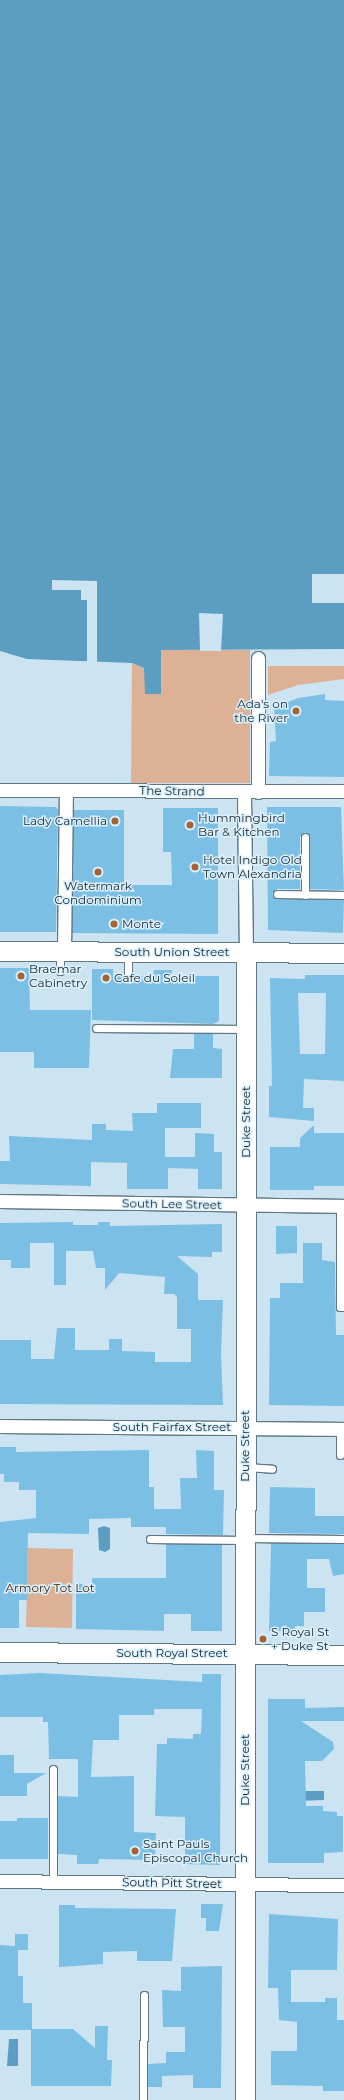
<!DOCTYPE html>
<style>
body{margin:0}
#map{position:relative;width:344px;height:2100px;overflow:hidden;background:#cce4f2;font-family:Montserrat,sans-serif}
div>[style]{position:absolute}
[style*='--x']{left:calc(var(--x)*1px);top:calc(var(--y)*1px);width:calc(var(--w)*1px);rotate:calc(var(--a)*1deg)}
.green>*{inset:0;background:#ddb196}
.water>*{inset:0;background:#5b9ec1}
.pier>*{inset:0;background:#cce4f2}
.building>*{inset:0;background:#7cbfe4}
.roads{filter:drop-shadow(1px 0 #617783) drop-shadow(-1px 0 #617783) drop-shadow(0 1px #617783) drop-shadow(0 -1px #617783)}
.lane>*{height:7px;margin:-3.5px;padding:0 3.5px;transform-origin:3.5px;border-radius:3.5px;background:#fff}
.street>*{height:13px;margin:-6.5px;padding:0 6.5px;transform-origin:6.5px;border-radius:6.5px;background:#fff}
.secondary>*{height:19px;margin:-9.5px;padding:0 9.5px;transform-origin:9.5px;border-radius:9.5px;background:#fff}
.dots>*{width:11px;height:11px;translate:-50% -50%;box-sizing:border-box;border:2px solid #d9f1ff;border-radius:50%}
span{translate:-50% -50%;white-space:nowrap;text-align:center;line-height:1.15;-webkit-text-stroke:3px #d9f1ff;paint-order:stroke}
.poi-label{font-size:12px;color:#1e272c}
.right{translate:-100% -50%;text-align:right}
.left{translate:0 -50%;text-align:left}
.street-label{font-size:12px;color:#1e272c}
.park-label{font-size:12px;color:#472204}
</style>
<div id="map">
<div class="green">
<i style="clip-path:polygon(161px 650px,250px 650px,250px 783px,131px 783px,132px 663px,144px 668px,160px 694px)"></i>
<i style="clip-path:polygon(268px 666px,344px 666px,344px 679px,298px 685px,268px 695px)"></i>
<i style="clip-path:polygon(28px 1548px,73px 1549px,72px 1628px,26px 1627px)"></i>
</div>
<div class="water">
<i style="clip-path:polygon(0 0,344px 0,344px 649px,161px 650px,161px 694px,145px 694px,144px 668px,132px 663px,27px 659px,0 651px)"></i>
<i style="clip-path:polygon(104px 1526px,110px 1528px,110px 1549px,105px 1552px,99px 1550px,98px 1528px)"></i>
<i style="clip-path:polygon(297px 1791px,324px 1791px,324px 1800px,297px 1801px)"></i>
<i style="clip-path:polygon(9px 2039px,18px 2039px,18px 2066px,7px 2066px)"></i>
</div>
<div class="pier">
<i style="clip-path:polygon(312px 574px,344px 574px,344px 603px,312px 603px)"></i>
<i style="clip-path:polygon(52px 580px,97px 581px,97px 664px,87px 664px,87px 600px,81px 600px,81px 590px,52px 590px)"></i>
<i style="clip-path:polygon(199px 613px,223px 614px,221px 651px,200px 651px)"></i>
</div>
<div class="building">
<i style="clip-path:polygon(325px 694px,325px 700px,344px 701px,344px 777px,269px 776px,270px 742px,276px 741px,274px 708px,298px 698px)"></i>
<i style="clip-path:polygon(0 806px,56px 807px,58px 810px,56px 932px,0 932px)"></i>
<i style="clip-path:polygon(267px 807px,341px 807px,344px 890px,310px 889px,310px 837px,305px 832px,300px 837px,300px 889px,277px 889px,272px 894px,277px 899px,344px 900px,343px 933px,268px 930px)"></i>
<i style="clip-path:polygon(163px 808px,218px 808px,218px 934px,72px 933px,74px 810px,124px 810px,124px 885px,172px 885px,171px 852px,163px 852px)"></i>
<i style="clip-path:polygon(0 968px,29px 968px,30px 1010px,91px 1010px,89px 1068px,34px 1068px,34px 1052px,0 1052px)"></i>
<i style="clip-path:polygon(92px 969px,113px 969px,113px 976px,123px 976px,128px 981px,133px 976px,153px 976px,154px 970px,172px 970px,171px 976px,219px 976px,219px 1021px,213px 1024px,92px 1020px)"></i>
<i style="clip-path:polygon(evenodd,305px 975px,344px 975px,344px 1081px,304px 1079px,303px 1108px,314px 1108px,314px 1121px,269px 1117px,269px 1086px,272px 1086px,270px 978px,305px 979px,305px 975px,298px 993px,326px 993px,325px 1054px,300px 1054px,298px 993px)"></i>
<i style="clip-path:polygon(194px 1034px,213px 1034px,213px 1048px,222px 1049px,222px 1078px,170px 1078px,173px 1049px,194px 1049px)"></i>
<i style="clip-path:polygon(157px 1103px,201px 1103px,201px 1128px,165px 1128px,165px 1157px,195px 1157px,195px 1133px,214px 1134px,214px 1152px,222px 1152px,222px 1189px,198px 1189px,198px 1169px,168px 1168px,168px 1189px,127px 1189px,127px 1163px,91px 1162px,91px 1186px,0 1184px,0 1161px,10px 1161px,9px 1136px,92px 1140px,92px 1124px,106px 1124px,106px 1130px,133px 1131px,132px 1113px,157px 1113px)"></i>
<i style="clip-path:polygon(314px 1125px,314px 1133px,344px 1133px,344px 1186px,314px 1186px,314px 1190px,270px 1190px,270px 1147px,300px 1147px,300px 1138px)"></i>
<i style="clip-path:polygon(73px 1222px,73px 1225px,98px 1225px,98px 1222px,110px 1222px,110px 1226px,222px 1224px,222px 1252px,212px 1252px,212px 1257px,177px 1256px,198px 1274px,198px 1300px,223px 1300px,221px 1353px,223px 1405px,0 1404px,0 1340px,31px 1340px,31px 1359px,54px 1359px,57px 1328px,75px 1328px,75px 1350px,109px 1350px,109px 1339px,122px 1339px,122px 1351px,155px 1352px,155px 1362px,191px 1362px,191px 1329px,177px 1329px,177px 1297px,174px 1294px,164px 1294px,165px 1277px,119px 1273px,105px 1290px,105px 1268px,96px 1268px,93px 1251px,66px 1251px,66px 1285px,54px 1285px,54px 1243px,30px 1243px,30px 1268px,11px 1268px,11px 1260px,0 1260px,0 1223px)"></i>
<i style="clip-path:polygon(276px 1226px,297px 1226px,297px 1253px,276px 1254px)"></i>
<i style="clip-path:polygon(303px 1243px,322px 1243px,322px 1260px,335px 1262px,336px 1335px,344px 1335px,344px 1406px,269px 1405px,270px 1298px,280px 1298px,280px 1283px,303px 1283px)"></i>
<i style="clip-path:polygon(0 1447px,16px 1447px,16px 1452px,149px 1450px,149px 1487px,154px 1487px,154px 1509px,181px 1509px,180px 1478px,197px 1478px,196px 1450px,214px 1451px,214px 1490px,224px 1490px,223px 1535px,166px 1534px,166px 1527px,131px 1527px,131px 1518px,89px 1519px,89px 1534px,28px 1533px,27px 1600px,19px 1600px,19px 1628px,0 1628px,0 1522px,36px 1518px,36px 1490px,19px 1490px,19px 1482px,4px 1482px,4px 1474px,0 1474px)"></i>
<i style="clip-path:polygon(270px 1487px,315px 1488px,315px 1516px,344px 1516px,344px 1534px,269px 1533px)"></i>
<i style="clip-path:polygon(271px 1543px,344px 1544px,344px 1574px,333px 1576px,329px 1559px,307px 1559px,307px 1588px,325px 1588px,325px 1612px,304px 1612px,304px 1626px,295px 1626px,295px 1631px,269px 1631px)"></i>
<i style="clip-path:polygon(166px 1544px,222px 1545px,222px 1631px,191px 1631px,191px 1614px,164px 1614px,164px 1631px,76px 1629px,76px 1590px,79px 1583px,92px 1589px,92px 1578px,166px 1578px)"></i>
<i style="clip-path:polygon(39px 1673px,202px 1682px,202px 1674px,221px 1674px,220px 1865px,185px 1864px,185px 1817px,155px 1816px,157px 1744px,167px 1744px,167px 1738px,193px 1739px,193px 1734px,201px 1734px,202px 1709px,154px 1709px,154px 1715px,119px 1715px,119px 1740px,93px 1740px,91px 1777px,134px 1776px,134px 1832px,156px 1833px,155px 1860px,99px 1859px,98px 1864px,77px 1864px,77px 1855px,58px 1854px,58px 1796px,78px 1797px,78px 1759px,49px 1759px,48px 1722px,43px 1722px,43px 1717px,0 1717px,0 1675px)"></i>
<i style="clip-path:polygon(268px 1699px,305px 1699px,305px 1708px,344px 1707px,344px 1721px,301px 1721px,333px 1742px,334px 1749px,322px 1761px,305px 1761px,306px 1806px,323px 1806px,323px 1811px,337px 1812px,337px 1816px,343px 1816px,343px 1852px,324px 1853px,324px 1863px,268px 1863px)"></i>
<i style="clip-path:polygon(0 1755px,14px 1755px,14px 1773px,46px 1773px,27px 1784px,27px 1796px,0 1796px)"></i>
<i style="clip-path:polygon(17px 1818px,48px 1818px,48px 1859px,0 1859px,0 1821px,17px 1821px)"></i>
<i style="clip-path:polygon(201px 1904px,223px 1904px,219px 1931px,206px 1931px,206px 1918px,201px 1918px)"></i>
<i style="clip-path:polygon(59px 1905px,75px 1905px,75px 1908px,176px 1909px,172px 1961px,137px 1961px,137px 1951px,103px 1952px,103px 1964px,59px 1967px)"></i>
<i style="clip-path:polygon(269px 1914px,338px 1919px,337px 1970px,291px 1970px,291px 2002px,325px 2002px,325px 1998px,337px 1998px,337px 2020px,344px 2020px,344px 2091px,323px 2091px,323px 2086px,271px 2085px,271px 2051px,297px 2051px,297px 2022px,279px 2020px,278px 1988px,268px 1988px)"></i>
<i style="clip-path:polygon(15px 1934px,28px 1934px,28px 1950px,18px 1950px,18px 1976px,23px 1976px,23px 2003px,32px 2003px,32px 2029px,73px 2029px,95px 2048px,95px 2026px,108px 2026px,107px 2060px,112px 2060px,111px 2086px,31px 2086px,31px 2030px,0 2030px,0 1945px,15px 1946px)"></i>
<i style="clip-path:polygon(222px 1966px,221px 2088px,193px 2088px,193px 2075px,162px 2076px,162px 2087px,148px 2087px,148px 2064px,166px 2063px,166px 2052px,185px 2052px,185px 2027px,163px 2027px,162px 1990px,181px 1991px,181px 1967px)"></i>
</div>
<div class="roads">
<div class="lane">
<i style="--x:277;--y:894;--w:67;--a:0.9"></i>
<i style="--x:305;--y:895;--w:58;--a:-90"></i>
<i style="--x:60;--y:971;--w:20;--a:-90"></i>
<i style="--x:128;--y:976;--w:24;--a:-90"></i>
<i style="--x:96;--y:1028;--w:150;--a:0.4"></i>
<i style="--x:340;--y:1206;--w:101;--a:90"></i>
<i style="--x:340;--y:1307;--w:4;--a:0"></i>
<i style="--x:340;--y:1429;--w:26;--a:90"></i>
<i style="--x:246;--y:1467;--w:26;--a:4"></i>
<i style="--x:246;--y:1538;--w:98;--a:0.6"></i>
<i style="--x:150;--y:1539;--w:95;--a:0.6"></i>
<i style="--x:53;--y:1769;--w:113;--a:90"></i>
<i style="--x:143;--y:2100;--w:105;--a:-89.5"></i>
</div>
<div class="street">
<i style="--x:0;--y:790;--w:344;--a:0.2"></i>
<i style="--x:258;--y:792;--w:134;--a:-90"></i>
<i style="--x:244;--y:793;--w:160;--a:89.3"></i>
<i style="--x:64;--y:951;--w:161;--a:-89.3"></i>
<i style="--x:0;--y:1201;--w:344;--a:0.8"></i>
<i style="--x:0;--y:1426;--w:344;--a:0.5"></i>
<i style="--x:0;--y:1881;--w:344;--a:0.7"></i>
</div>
<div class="secondary">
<i style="--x:0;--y:951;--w:344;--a:0.3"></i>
<i style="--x:0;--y:1652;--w:344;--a:0.5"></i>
<i style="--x:245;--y:2100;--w:1147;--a:-89.95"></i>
</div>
</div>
<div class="dots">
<i style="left:296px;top:711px;background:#a66232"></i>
<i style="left:115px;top:821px;background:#a66232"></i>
<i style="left:190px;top:825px;background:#a66232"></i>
<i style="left:195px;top:867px;background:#a66232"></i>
<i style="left:98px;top:872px;background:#a66232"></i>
<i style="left:114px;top:924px;background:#a66232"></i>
<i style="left:21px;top:976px;background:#a66232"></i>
<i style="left:106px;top:978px;background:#a66232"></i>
<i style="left:263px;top:1639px;background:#a66232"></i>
<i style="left:135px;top:1851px;background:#a66232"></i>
</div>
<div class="poi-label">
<span class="right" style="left:288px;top:711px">Ada's on<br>the River</span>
<span class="left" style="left:198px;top:825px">Hummingbird<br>Bar &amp; Kitchen</span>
<span class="right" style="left:107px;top:821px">Lady Camellia</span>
<span class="left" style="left:203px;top:867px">Hotel Indigo Old<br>Town Alexandria</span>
<span style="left:98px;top:893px">Watermark<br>Condominium</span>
<span class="left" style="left:122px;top:924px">Monte</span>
<span class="left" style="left:29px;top:976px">Braemar<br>Cabinetry</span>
<span class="left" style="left:114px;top:978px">Cafe du Soleil</span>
<span class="left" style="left:271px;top:1639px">S Royal St<br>+ Duke St</span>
<span class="left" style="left:143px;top:1851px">Saint Pauls<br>Episcopal Church</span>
</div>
<div class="street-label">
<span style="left:172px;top:791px;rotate:1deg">The Strand</span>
<span style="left:172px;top:952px">South Union Street</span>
<span style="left:246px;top:1122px;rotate:-90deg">Duke Street</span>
<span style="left:172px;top:1204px;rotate:1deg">South Lee Street</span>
<span style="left:172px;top:1427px">South Fairfax Street</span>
<span style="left:245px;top:1446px;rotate:-90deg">Duke Street</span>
<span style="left:172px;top:1653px">South Royal Street</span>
<span style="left:245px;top:1770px;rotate:-90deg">Duke Street</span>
<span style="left:172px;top:1883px;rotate:1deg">South Pitt Street</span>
</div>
<div class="park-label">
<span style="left:50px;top:1588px">Armory Tot Lot</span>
</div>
</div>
